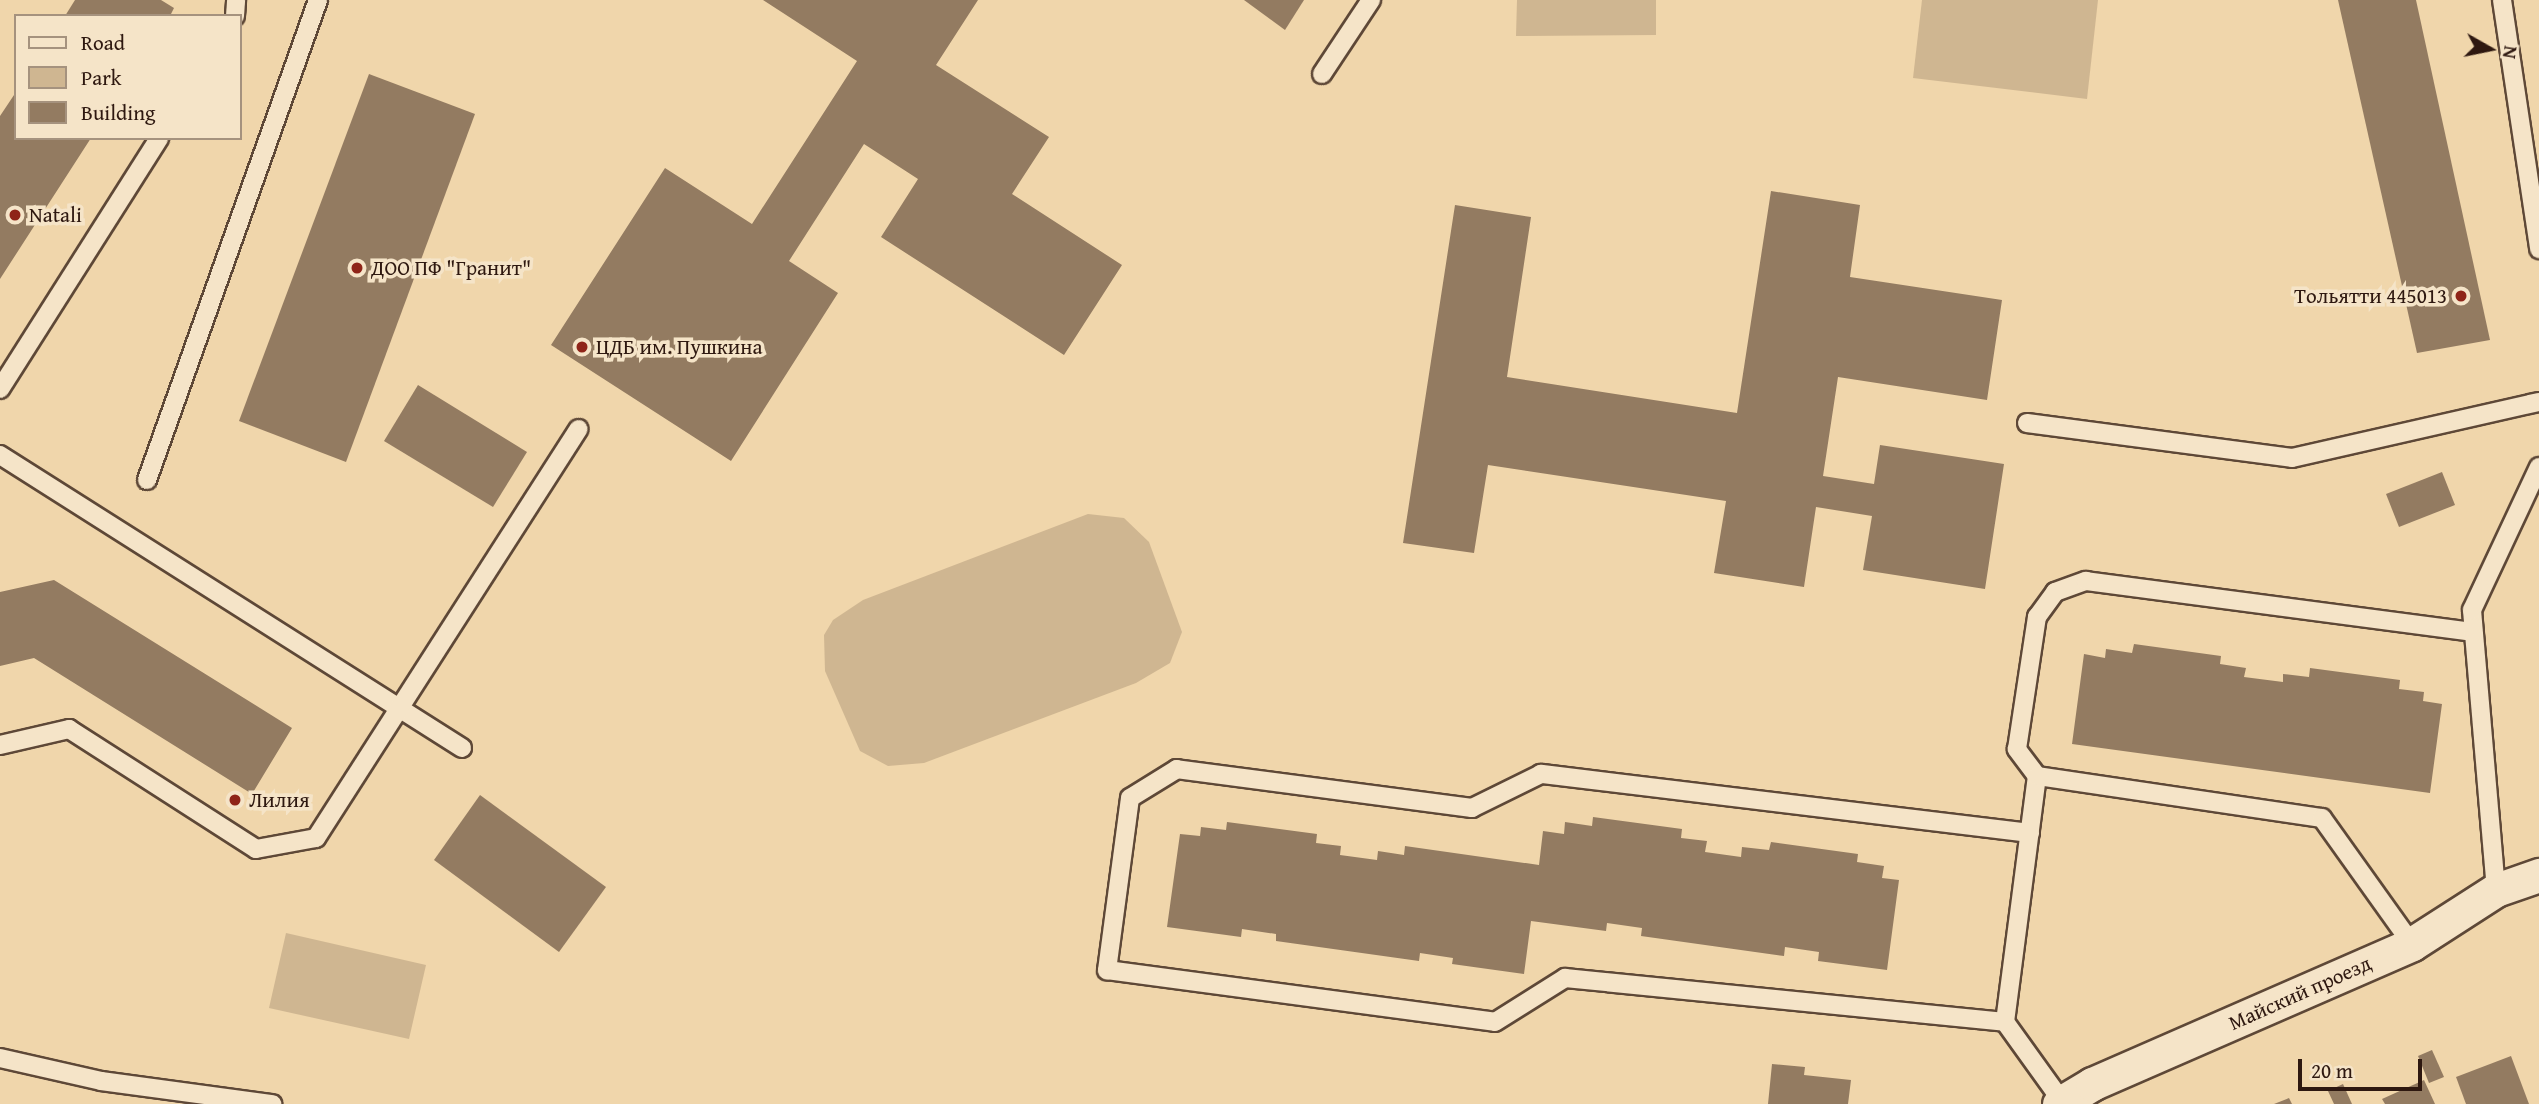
<!DOCTYPE html>
<meta charset="utf-8">
<style>
body{margin:0}
#map{position:relative;width:2539px;height:1104px;overflow:hidden;background:#f0d6ab;font-family:"Gentium Book Plus",serif}
div>[style]{position:absolute}
[style*='--x']{left:calc(var(--x)*1px);top:calc(var(--y)*1px);width:calc(var(--w)*1px);rotate:calc(var(--a)*1deg)}
.green>*{inset:0;background:#cfb691}
.building>*{inset:0;background:#937b61}
.roads{filter:drop-shadow(2px 0 #5e4837) drop-shadow(-2px 0 #5e4837) drop-shadow(0 2px #5e4837) drop-shadow(0 -2px #5e4837)}
.lane>*{height:18px;margin:-9px;padding:0 9px;transform-origin:9px;border-radius:9px;background:#f5e4c8}
.street>*{height:33px;margin:-16.5px;padding:0 16.5px;transform-origin:16.5px;border-radius:16.5px;background:#f5e4c8}
.dots>*{width:19px;height:19px;translate:-50% -50%;box-sizing:border-box;border:4px solid #f5e4c8;border-radius:50%}
span{translate:-50% -50%;white-space:nowrap;text-align:center;line-height:1.15;-webkit-text-stroke:7px #f5e4c8;paint-order:stroke}
.poi-label{font-size:21px;color:#2e1810}
.left{translate:0 -50%;text-align:left}
.right{translate:-100% -50%;text-align:right}
.street-label{font-size:21px;color:#2e1810}
.legend{position:absolute;left:14px;top:14px;width:228px;height:126px;box-sizing:border-box;background:#f5e4c8;border:2px solid #a5927e;margin:0;padding:9px 12px;list-style:none;font-size:21px;color:#2e1810}
.legend li{display:flex;align-items:center;gap:14px;height:35px}
.legend b{width:35px;border:2px solid #a5927e}
.north{position:absolute;left:2455px;top:14px;width:70px;height:70px;-webkit-text-stroke:5px #f5e4c8;paint-order:stroke;rotate:99deg;font-size:19px;font-weight:700;line-height:28px;text-align:center;color:#2e1810}
.north::after{content:'';display:block;margin:auto;width:24px;height:32px;background:#2e1810;clip-path:polygon(50% 0,100% 100%,50% 72%,0 100%)}
.scale{position:absolute;left:2298px;top:1059px;width:124px;height:32px;box-sizing:border-box;border:4px solid #2e1810;border-top:0;padding-left:9px;font-size:21px;line-height:24px;white-space:nowrap;color:#2e1810;-webkit-text-stroke:5px #f5e4c8;paint-order:stroke}
</style>
<div id="map">
<div class="green">
<i style="clip-path:polygon(1517px 0,1656px 0,1656px 35px,1516px 36px)"></i>
<i style="clip-path:polygon(1922px 0,2098px 0,2087px 99px,1913px 78px)"></i>
<i style="clip-path:polygon(1088px 514px,1124px 518px,1149px 542px,1182px 632px,1170px 663px,1136px 683px,924px 763px,888px 766px,860px 751px,825px 671px,824px 635px,833px 620px,863px 600px)"></i>
<i style="clip-path:polygon(286px 933px,426px 965px,409px 1039px,269px 1008px)"></i>
</div>
<div class="building">
<i style="clip-path:polygon(75px 0,161px 0,174px 8px,170px 16px,65px 16px)"></i>
<i style="clip-path:polygon(763px 0,978px 0,936px 65px,1049px 137px,1012px 194px,1122px 265px,1064px 355px,881px 237px,918px 179px,864px 144px,789px 261px,838px 293px,731px 461px,551px 345px,665px 168px,752px 224px,857px 61px)"></i>
<i style="clip-path:polygon(1244px 0,1304px 0,1285px 30px)"></i>
<i style="clip-path:polygon(2338px 0,2416px 0,2490px 340px,2417px 353px)"></i>
<i style="clip-path:polygon(369px 74px,475px 114px,346px 462px,239px 421px)"></i>
<i style="clip-path:polygon(16px 92px,16px 138px,91px 138px,0 279px,0 116px)"></i>
<i style="clip-path:polygon(1771px 191px,1860px 205px,1850px 277px,2002px 300px,1987px 400px,1838px 377px,1823px 476px,1874px 484px,1880px 445px,2004px 464px,1985px 589px,1863px 570px,1872px 516px,1816px 507px,1804px 587px,1714px 573px,1726px 501px,1488px 465px,1474px 553px,1403px 543px,1455px 205px,1531px 217px,1507px 377px,1737px 413px)"></i>
<i style="clip-path:polygon(418px 385px,527px 452px,493px 507px,384px 441px)"></i>
<i style="clip-path:polygon(2442px 472px,2455px 505px,2399px 527px,2386px 494px)"></i>
<i style="clip-path:polygon(54px 580px,292px 728px,252px 794px,34px 658px,0 666px,0 592px)"></i>
<i style="clip-path:polygon(2134px 644px,2221px 656px,2220px 664px,2246px 668px,2244px 677px,2283px 682px,2283px 674px,2309px 677px,2310px 668px,2400px 680px,2399px 689px,2424px 692px,2423px 701px,2442px 704px,2430px 793px,2072px 744px,2084px 654px,2105px 658px,2106px 649px,2132px 653px)"></i>
<i style="clip-path:polygon(480px 795px,606px 887px,559px 952px,434px 860px)"></i>
<i style="clip-path:polygon(1593px 817px,1682px 829px,1681px 838px,1707px 841px,1705px 852px,1741px 857px,1742px 847px,1769px 850px,1771px 842px,1858px 854px,1857px 862px,1884px 866px,1882px 878px,1899px 880px,1887px 970px,1818px 961px,1819px 952px,1785px 947px,1784px 956px,1641px 936px,1642px 928px,1607px 923px,1606px 931px,1531px 921px,1524px 974px,1452px 964px,1453px 958px,1420px 953px,1419px 961px,1276px 941px,1276px 934px,1242px 929px,1241px 937px,1167px 927px,1180px 834px,1200px 836px,1201px 827px,1226px 830px,1227px 822px,1317px 834px,1316px 843px,1341px 846px,1340px 855px,1377px 860px,1378px 851px,1404px 855px,1405px 846px,1539px 865px,1543px 831px,1564px 834px,1565px 822px,1592px 826px)"></i>
<i style="clip-path:polygon(2432px 1050px,2444px 1077px,2429px 1083px,2418px 1056px)"></i>
<i style="clip-path:polygon(2511px 1056px,2529px 1104px,2466px 1104px,2456px 1077px)"></i>
<i style="clip-path:polygon(1772px 1064px,1805px 1067px,1804px 1075px,1851px 1080px,1848px 1104px,1768px 1104px)"></i>
<i style="clip-path:polygon(2424px 1080px,2435px 1104px,2385px 1104px,2382px 1099px)"></i>
<i style="clip-path:polygon(2343px 1084px,2352px 1104px,2334px 1104px,2328px 1091px)"></i>
<i style="clip-path:polygon(2289px 1098px,2292px 1104px,2274px 1104px)"></i>
</div>
<div class="roads">
<div class="lane">
<i style="--x:2502;--y:0;--w:252;--a:81.5"></i>
<i style="--x:235;--y:16;--w:16;--a:-86"></i>
<i style="--x:1322;--y:74;--w:89;--a:-56.5"></i>
<i style="--x:0;--y:389;--w:297;--a:-57.6"></i>
<i style="--x:2027;--y:423;--w:267;--a:7.5"></i>
<i style="--x:2292;--y:458;--w:253;--a:-12.8"></i>
<i style="--x:0;--y:455;--w:547;--a:32.38"></i>
<i style="--x:147;--y:480;--w:510;--a:-70.39"></i>
<i style="--x:0;--y:745;--w:71;--a:-13.1"></i>
<i style="--x:69;--y:729;--w:222;--a:32.7"></i>
<i style="--x:256;--y:849;--w:61;--a:-10.4"></i>
<i style="--x:316;--y:838;--w:486;--a:-57.3"></i>
<i style="--x:2037;--y:776;--w:34;--a:-127"></i>
<i style="--x:2017;--y:749;--w:134;--a:-81.4"></i>
<i style="--x:2037;--y:617;--w:31;--a:-54"></i>
<i style="--x:2055;--y:592;--w:33;--a:-20"></i>
<i style="--x:2086;--y:581;--w:390;--a:7.5"></i>
<i style="--x:2030;--y:833;--w:493;--a:-173.1"></i>
<i style="--x:1541;--y:774;--w:77;--a:153.8"></i>
<i style="--x:1472;--y:808;--w:298;--a:-172.5"></i>
<i style="--x:1177;--y:769;--w:55;--a:148.3"></i>
<i style="--x:1130;--y:798;--w:174;--a:97.6"></i>
<i style="--x:1107;--y:970;--w:391;--a:7.6"></i>
<i style="--x:1495;--y:1022;--w:83;--a:-32.2"></i>
<i style="--x:1565;--y:978;--w:442;--a:5.7"></i>
<i style="--x:2005;--y:1022;--w:96;--a:54.3"></i>
<i style="--x:2496;--y:890;--w:281;--a:-94.9"></i>
<i style="--x:2472;--y:610;--w:158;--a:-64.9"></i>
<i style="--x:2005;--y:1022;--w:248;--a:-82.6"></i>
<i style="--x:2037;--y:776;--w:288;--a:8.4"></i>
<i style="--x:2322;--y:818;--w:155;--a:54.5"></i>
<i style="--x:0;--y:1058;--w:104;--a:12.8"></i>
<i style="--x:101;--y:1081;--w:173;--a:7.7"></i>
</div>
<div class="street">
<i style="--x:2059;--y:1104;--w:39;--a:-31"></i>
<i style="--x:2092;--y:1084;--w:349;--a:-23.6"></i>
<i style="--x:2412;--y:944;--w:100;--a:-32.7"></i>
<i style="--x:2496;--y:890;--w:46;--a:-19.2"></i>
</div>
</div>
<div class="dots">
<i style="left:15px;top:215px;background:#8f2418"></i>
<i style="left:357px;top:268px;background:#8f2418"></i>
<i style="left:2461px;top:296px;background:#8f2418"></i>
<i style="left:582px;top:347px;background:#8f2418"></i>
<i style="left:235px;top:800px;background:#8f2418"></i>
</div>
<div class="poi-label">
<span class="left" style="left:29px;top:215px">Natali</span>
<span class="left" style="left:371px;top:268px">ДОО ПФ "Гранит"</span>
<span class="right" style="left:2447px;top:296px">Тольятти 445013</span>
<span class="left" style="left:596px;top:347px">ЦДБ им. Пушкина</span>
<span class="left" style="left:249px;top:800px">Лилия</span>
</div>
<div class="street-label">
<span style="left:2300px;top:993px;rotate:-24deg">Майский проезд</span>
</div>
<ul class="legend">
<li><b style="height:9px;background:#f5e4c8"></b>Road</li>
<li><b style="height:19px;background:#cfb691"></b>Park</li>
<li><b style="height:19px;background:#937b61"></b>Building</li>
</ul>
<div class="north">N</div>
<div class="scale">20 m</div>
</div>
